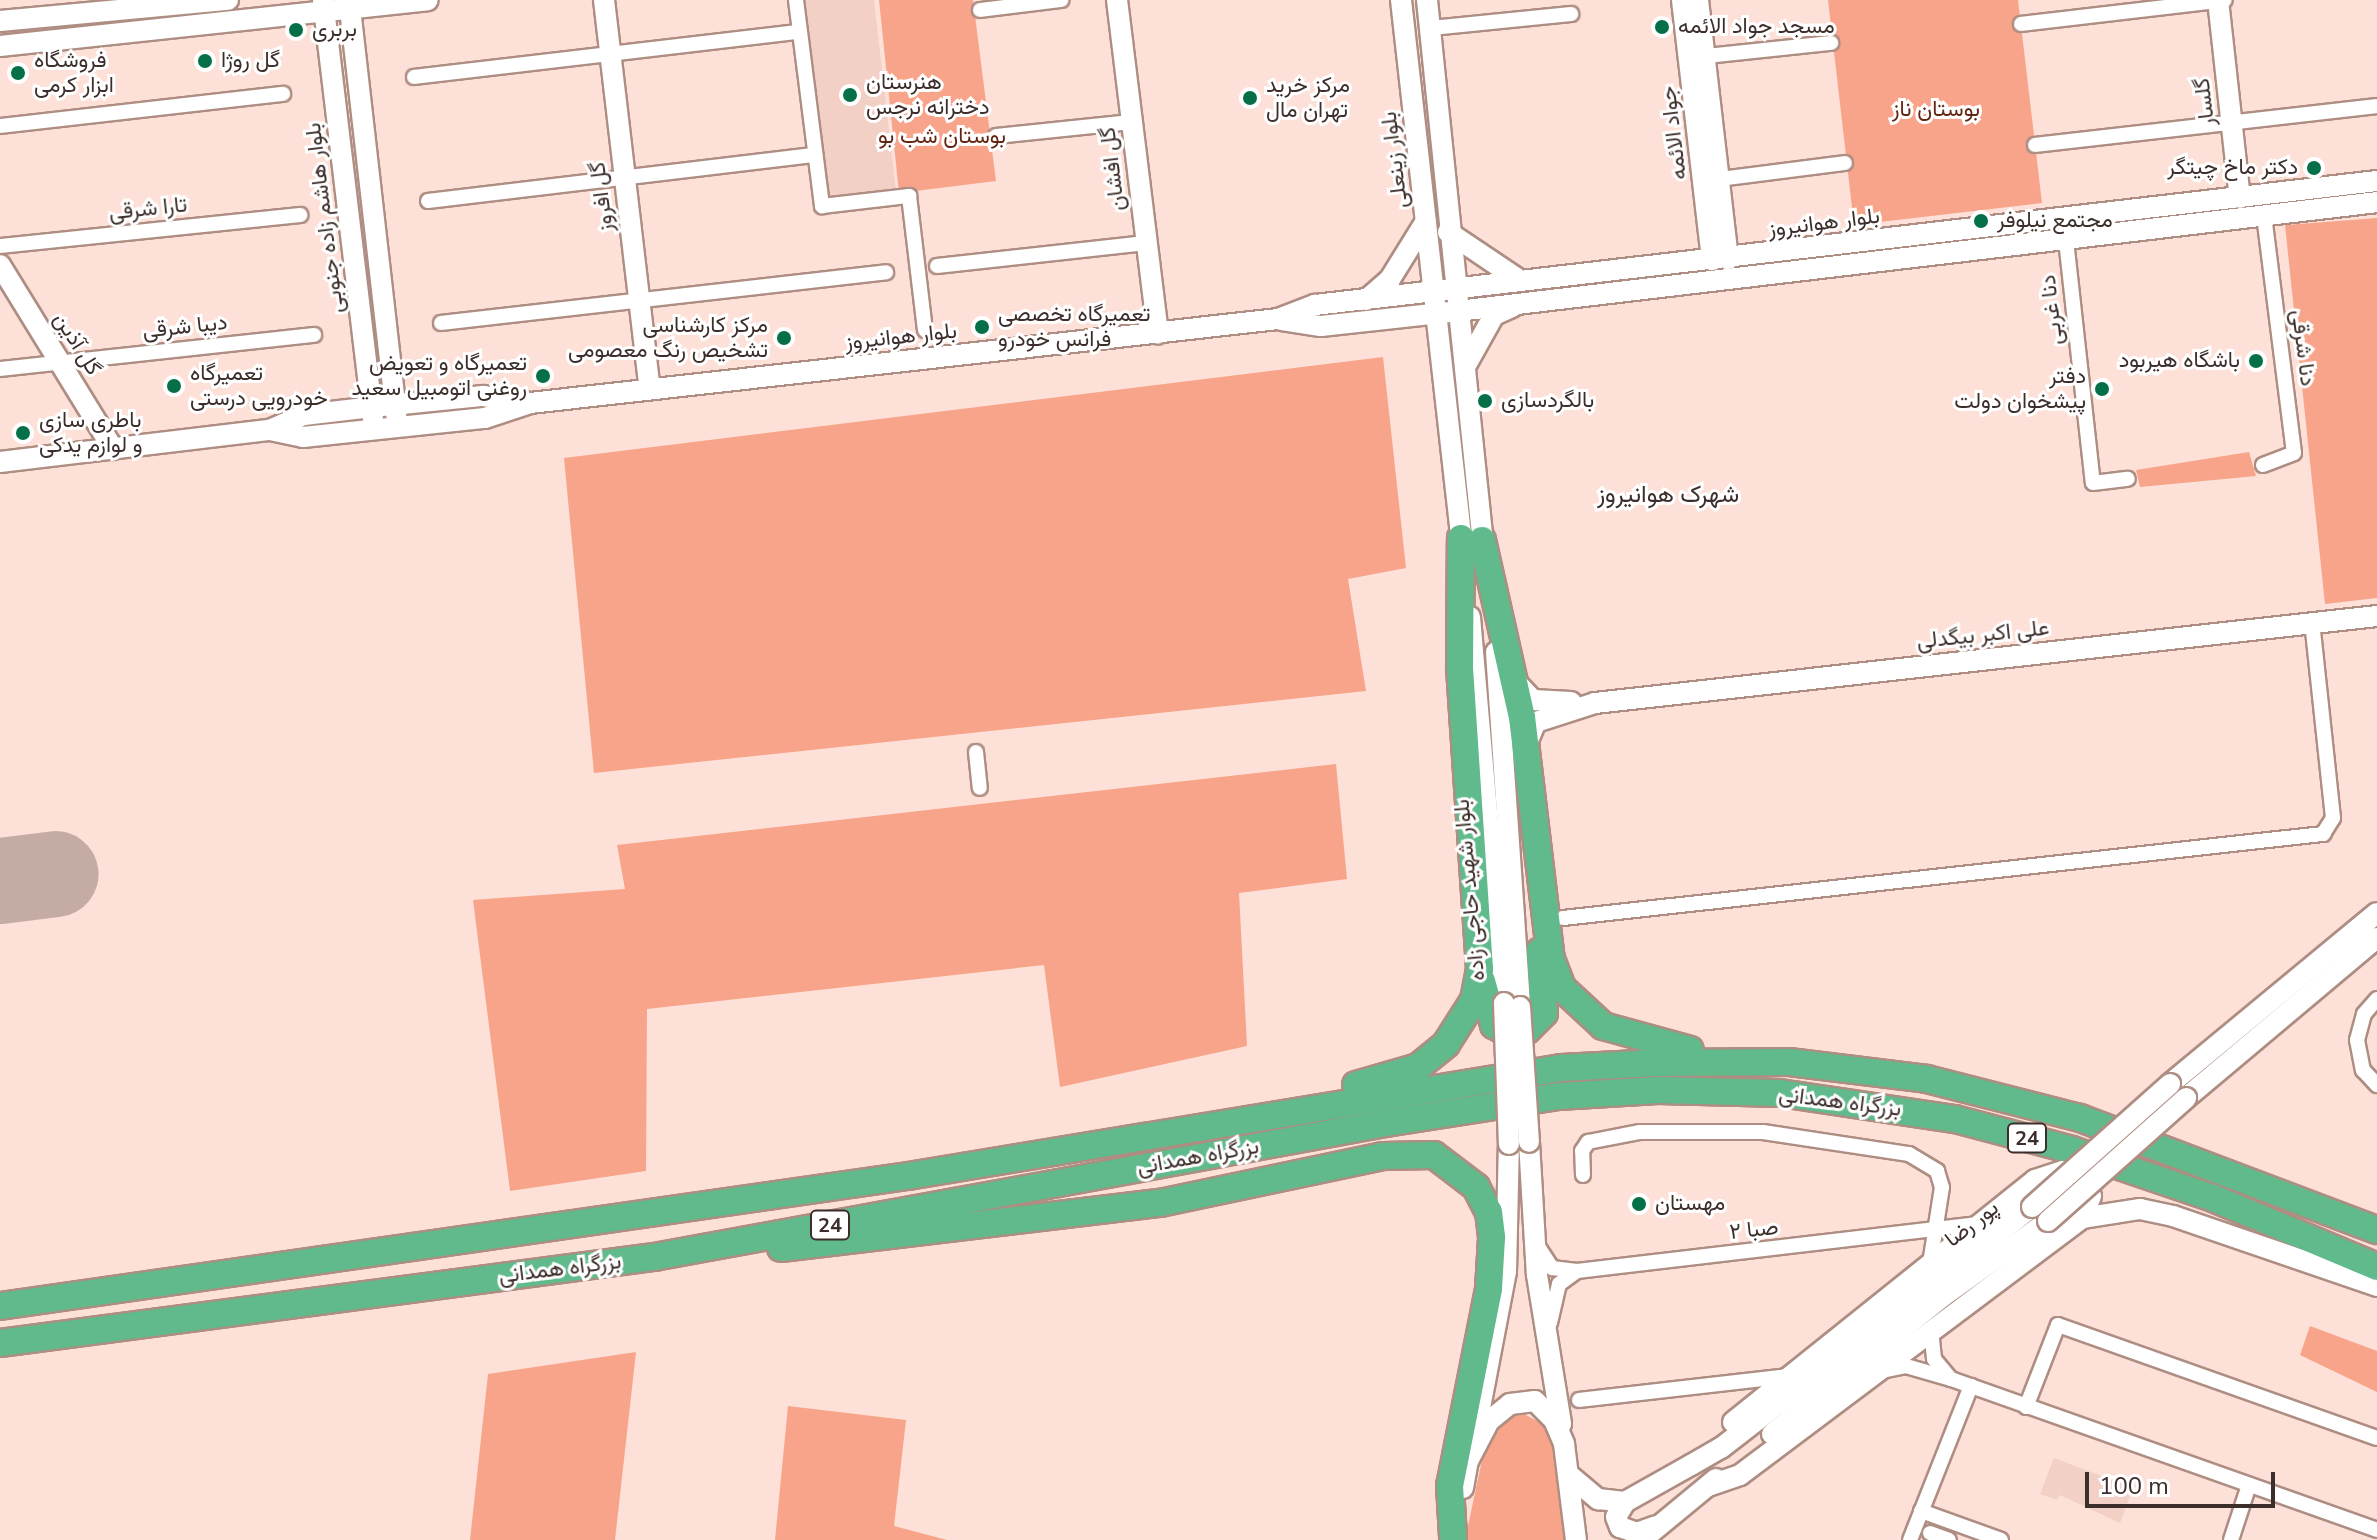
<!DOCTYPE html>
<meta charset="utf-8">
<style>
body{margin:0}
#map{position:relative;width:2377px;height:1540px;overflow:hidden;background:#fde0d7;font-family:"Nunito Sans",Vazirmatn,sans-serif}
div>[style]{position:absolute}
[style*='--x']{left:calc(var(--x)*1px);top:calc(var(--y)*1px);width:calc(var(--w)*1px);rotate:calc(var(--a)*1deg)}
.built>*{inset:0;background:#f2d0c6}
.green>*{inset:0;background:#f8a48a}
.runway>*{height:86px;margin:-43px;padding:0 43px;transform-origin:43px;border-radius:43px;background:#c4aca4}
.roads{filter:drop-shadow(2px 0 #ae8d82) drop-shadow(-2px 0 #ae8d82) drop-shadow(0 2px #ae8d82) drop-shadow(0 -2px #ae8d82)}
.street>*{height:14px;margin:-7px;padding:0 7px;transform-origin:7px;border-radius:7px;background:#fff}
.secondary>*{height:20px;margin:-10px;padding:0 10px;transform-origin:10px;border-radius:10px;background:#fff}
.highway>*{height:26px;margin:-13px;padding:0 13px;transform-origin:13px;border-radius:13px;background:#60ba8c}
.bridges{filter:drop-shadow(2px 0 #ae8d82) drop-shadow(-2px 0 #ae8d82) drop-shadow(0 2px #ae8d82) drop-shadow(0 -2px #ae8d82)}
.secondary-bridge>*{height:20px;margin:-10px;padding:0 10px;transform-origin:10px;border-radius:10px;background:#fff}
.dots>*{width:22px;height:22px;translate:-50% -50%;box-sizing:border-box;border:4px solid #fff;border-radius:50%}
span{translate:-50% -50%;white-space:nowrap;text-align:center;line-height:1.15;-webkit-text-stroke:6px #fff;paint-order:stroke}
.shield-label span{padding:2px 6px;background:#fff;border:2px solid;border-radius:6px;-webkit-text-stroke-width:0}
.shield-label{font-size:20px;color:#3c2e2a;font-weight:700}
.poi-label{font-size:22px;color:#3c2e2a}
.left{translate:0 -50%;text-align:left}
.right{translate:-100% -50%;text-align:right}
.street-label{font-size:22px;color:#3c2e2a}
.park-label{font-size:22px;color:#632511}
.neighbourhood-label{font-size:24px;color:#3c2e2a}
.scale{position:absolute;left:2085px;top:1472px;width:190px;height:36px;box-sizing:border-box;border:4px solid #3c2e2a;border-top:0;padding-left:10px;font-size:24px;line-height:28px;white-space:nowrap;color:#3c2e2a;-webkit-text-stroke:6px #fff;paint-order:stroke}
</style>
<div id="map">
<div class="built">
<i style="clip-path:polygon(804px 0,874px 0,896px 191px,827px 199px)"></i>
<i style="clip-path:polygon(2054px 1458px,2133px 1488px,2120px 1523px,2060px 1495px,2057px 1500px,2040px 1494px)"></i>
</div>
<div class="green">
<i style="clip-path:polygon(879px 0,973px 0,996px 181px,899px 193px)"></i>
<i style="clip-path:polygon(1828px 0,2018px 0,2042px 203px,1854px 225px)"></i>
<i style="clip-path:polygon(2377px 218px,2377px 598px,2325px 604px,2285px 225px)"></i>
<i style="clip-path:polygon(1383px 357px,1406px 568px,1348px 579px,1366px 691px,594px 773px,564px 458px)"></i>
<i style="clip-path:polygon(2249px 452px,2256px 476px,2140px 487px,2136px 470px)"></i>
<i style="clip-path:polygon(1336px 764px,1347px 879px,1239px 893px,1247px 1046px,1060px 1087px,1044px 965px,647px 1009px,646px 1171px,510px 1191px,473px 900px,625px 889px,617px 845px)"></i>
<i style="clip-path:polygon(2310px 1326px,2377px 1351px,2377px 1392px,2300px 1355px)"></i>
<i style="clip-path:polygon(636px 1352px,615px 1540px,470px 1540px,488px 1374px)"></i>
<i style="clip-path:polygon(788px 1406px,906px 1420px,894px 1526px,947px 1540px,775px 1540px)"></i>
<i style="clip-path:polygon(1520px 1412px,1541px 1423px,1555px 1443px,1566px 1540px,1465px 1540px,1485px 1446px,1500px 1423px)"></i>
</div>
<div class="runway">
<i style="--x:0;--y:881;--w:56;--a:-7.1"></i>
</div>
<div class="roads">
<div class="street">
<i style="--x:796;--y:0;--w:208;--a:82.8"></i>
<i style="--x:822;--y:206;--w:88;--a:-6.6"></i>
<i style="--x:909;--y:196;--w:135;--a:83.2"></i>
<i style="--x:980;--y:10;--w:82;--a:-7"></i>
<i style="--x:2021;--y:24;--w:205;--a:-6.7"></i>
<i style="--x:1431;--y:28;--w:141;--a:-5.7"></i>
<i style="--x:1697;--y:57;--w:135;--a:-6"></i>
<i style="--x:414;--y:77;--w:388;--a:-6.7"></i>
<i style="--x:0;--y:126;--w:285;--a:-6.5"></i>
<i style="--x:996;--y:136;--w:136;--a:-5.9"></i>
<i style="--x:2035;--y:145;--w:344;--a:-6.5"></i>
<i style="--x:1712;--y:180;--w:134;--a:-7.3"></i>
<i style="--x:428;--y:201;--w:390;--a:-6.8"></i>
<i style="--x:2066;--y:240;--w:244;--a:83.7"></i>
<i style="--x:2093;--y:483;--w:35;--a:-7"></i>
<i style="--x:0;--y:246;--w:302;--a:-5.9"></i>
<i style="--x:937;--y:266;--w:210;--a:-6.3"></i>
<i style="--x:441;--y:323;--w:448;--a:-6.5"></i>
<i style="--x:0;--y:369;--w:316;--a:-6.2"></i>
<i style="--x:2263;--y:465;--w:33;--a:-21"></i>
<i style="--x:2294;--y:453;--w:239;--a:-97.2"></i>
<i style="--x:976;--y:752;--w:36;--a:84"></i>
<i style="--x:1563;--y:918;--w:765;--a:-6.31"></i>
<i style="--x:2323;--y:834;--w:19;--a:-58"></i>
<i style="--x:2333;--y:818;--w:196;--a:-96.1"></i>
<i style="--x:2377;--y:999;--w:20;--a:131"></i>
<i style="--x:2364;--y:1014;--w:27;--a:105"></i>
<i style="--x:2357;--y:1040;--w:31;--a:79"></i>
<i style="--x:2363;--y:1070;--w:21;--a:47"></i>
<i style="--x:1583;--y:1175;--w:24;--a:-92"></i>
<i style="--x:1582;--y:1151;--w:11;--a:-56"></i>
<i style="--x:1588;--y:1142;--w:53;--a:-10.9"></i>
<i style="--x:1640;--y:1132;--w:123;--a:0"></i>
<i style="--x:1763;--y:1132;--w:148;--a:8.6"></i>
<i style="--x:1909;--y:1154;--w:33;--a:31"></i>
<i style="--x:1937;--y:1171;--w:17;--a:73"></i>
<i style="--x:1942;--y:1187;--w:78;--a:98.9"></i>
<i style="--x:1539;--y:1248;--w:24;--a:57"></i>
<i style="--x:1552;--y:1268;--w:25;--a:7"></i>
<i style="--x:1577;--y:1271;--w:402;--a:-6.7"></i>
<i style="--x:1550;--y:1323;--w:40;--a:-77"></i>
<i style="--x:1559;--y:1284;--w:22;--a:-36"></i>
<i style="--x:1931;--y:1330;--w:29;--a:84"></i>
<i style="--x:1934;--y:1359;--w:26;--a:50"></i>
<i style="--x:1882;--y:1371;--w:25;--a:-12"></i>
<i style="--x:1906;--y:1366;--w:47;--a:16.1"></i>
<i style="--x:1951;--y:1379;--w:452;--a:19.5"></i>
<i style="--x:1579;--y:1400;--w:211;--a:-6.5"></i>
<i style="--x:2026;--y:1407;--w:88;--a:-68.7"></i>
<i style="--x:2058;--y:1325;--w:338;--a:19.5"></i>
<i style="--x:1921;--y:1511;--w:85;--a:19.9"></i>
<i style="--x:1930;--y:1533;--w:20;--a:20"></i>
<i style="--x:1910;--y:1540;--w:166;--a:-68.4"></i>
<i style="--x:2231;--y:1540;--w:58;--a:-71.9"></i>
</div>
<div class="secondary">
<i style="--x:323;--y:0;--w:421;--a:83.2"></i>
<i style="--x:349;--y:0;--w:418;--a:83.5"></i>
<i style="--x:604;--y:0;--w:392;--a:83.3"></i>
<i style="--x:1117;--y:0;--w:336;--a:83"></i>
<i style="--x:1401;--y:0;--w:556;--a:83.6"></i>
<i style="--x:1427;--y:0;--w:556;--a:84.12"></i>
<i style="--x:1682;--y:0;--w:262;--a:83.4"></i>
<i style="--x:1698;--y:0;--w:261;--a:83.4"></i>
<i style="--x:2218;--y:0;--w:199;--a:83.7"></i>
<i style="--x:0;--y:21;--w:229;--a:-5.3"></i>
<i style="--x:0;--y:46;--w:430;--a:-6.1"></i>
<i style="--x:1448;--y:232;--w:88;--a:33.9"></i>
<i style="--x:0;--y:265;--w:216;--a:58.4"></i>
<i style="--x:1366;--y:300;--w:32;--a:-41"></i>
<i style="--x:1390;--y:279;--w:68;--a:-58.2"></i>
<i style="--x:1282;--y:320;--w:39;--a:9"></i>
<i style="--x:1321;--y:326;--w:138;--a:-6.2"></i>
<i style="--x:1458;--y:311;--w:925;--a:-6.76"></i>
<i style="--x:1465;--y:367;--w:60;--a:-60.9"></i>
<i style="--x:1494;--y:315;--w:20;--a:-24"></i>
<i style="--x:270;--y:430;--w:34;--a:12"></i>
<i style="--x:303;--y:437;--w:183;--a:-6"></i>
<i style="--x:485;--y:418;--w:47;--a:-18.4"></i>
<i style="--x:530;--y:403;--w:753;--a:-6.41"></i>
<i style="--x:1278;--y:319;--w:40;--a:-21"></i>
<i style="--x:1315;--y:305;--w:1069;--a:-6.66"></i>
<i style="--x:0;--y:462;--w:272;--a:-6.8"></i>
<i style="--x:270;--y:430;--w:37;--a:-24"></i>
<i style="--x:304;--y:415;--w:68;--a:-6.7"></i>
<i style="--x:372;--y:407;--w:112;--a:-5.7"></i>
<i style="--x:483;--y:396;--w:43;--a:7.9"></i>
<i style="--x:1470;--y:617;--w:387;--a:85"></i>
<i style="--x:1496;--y:652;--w:356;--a:86.1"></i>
<i style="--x:1516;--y:682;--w:25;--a:47"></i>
<i style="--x:1533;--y:700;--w:38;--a:3"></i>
<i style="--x:1526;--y:745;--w:25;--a:-67"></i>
<i style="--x:1536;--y:722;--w:62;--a:-17.9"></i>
<i style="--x:1595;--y:703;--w:787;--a:-6.35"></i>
<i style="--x:2170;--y:1084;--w:268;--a:-39.6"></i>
<i style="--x:2186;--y:1098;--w:249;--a:-40"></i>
<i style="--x:1529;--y:1142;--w:133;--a:86.6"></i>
<i style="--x:1537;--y:1275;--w:151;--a:80.8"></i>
<i style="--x:1733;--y:1422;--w:387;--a:-38.7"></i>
<i style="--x:2035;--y:1180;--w:29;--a:-18"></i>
<i style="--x:2063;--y:1171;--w:21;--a:28"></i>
<i style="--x:2082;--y:1181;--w:17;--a:59"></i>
<i style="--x:2091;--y:1196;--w:24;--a:112"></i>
<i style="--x:1475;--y:1434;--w:165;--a:-79.2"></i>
<i style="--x:1506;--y:1272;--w:128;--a:-88.7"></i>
<i style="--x:1772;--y:1434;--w:220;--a:-38.9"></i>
<i style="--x:1943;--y:1296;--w:129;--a:-35.5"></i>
<i style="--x:1569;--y:1475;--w:38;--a:40"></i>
<i style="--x:1598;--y:1499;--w:27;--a:6"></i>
<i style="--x:1625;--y:1502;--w:76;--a:-29.3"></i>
<i style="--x:1691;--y:1465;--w:34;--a:-30"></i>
<i style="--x:1721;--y:1448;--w:393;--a:-37.8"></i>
<i style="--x:1708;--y:1486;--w:34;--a:-19"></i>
<i style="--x:1740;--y:1475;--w:428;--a:-36.9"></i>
<i style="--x:2082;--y:1218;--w:59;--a:-8.8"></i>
<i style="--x:2140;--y:1209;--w:34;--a:12"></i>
<i style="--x:2173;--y:1216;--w:216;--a:18.9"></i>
<i style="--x:1463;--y:1488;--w:27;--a:-80"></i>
<i style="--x:1468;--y:1461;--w:45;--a:-62.3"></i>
<i style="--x:1489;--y:1421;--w:27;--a:-39"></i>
<i style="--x:1510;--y:1404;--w:25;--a:-7"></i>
<i style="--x:1535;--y:1401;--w:27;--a:45"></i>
<i style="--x:1554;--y:1420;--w:26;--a:67"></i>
<i style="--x:1564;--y:1444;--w:97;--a:82.9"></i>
<i style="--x:1625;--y:1502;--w:17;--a:121"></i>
<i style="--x:1616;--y:1517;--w:11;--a:68"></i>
<i style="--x:1620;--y:1527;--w:18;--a:19"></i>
<i style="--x:1637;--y:1533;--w:20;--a:-20"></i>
<i style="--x:1642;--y:1540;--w:96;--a:-39.5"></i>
</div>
<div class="highway">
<i style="--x:1482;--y:540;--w:181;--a:77.3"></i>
<i style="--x:1522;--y:717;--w:244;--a:83.2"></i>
<i style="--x:1551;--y:959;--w:31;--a:69"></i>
<i style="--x:1562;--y:988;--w:56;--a:42.8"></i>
<i style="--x:1603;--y:1026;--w:90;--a:15.4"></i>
<i style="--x:1482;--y:981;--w:46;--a:74.7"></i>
<i style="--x:1494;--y:1025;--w:13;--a:29"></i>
<i style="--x:1505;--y:1031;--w:22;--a:-3"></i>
<i style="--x:1527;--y:1030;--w:24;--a:-45"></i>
<i style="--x:1544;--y:1013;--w:62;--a:-93.7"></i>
<i style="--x:1356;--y:1085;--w:65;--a:-16.2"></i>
<i style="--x:1418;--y:1067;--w:36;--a:-39"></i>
<i style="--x:1446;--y:1044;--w:52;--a:-57.5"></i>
<i style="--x:1474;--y:1000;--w:32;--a:-79"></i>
<i style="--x:1480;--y:969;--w:303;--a:-93.8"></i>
<i style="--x:1460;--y:667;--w:129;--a:-89.6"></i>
<i style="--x:781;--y:1248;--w:382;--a:-6.8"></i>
<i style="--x:1160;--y:1203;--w:228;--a:-11.9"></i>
<i style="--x:1383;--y:1156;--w:51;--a:-1.1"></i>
<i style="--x:1434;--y:1155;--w:53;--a:37.3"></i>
<i style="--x:1476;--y:1187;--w:28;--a:63"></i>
<i style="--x:1489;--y:1212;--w:26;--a:83"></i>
<i style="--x:1492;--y:1238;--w:51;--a:93.4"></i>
<i style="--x:1489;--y:1289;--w:201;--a:101.2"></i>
<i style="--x:1450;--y:1486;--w:51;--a:86.6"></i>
<i style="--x:0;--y:1306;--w:917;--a:-8.15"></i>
<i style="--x:908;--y:1176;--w:662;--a:-9.39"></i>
<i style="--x:1561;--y:1068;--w:96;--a:-3"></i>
<i style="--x:1657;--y:1063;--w:132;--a:-0.4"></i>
<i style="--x:1789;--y:1062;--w:139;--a:7"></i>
<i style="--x:1927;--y:1079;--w:158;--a:14.3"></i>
<i style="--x:2080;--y:1118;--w:317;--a:20.7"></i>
<i style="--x:0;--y:1343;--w:660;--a:-7.49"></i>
<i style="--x:654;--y:1257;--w:744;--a:-10.37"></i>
<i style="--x:1386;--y:1123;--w:175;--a:-8.9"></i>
<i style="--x:1559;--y:1096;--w:99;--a:-3.5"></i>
<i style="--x:1658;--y:1090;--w:122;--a:1.4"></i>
<i style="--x:1780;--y:1093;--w:177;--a:8.5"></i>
<i style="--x:1955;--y:1119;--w:121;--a:14.8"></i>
<i style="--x:2072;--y:1150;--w:149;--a:18.8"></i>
<i style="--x:2213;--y:1198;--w:178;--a:22.8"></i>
</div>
</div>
<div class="bridges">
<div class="secondary-bridge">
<i style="--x:1504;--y:1003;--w:141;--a:88"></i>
<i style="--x:1520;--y:1007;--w:135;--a:86.2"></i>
<i style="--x:2032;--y:1207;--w:185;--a:-41.7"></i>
<i style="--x:2048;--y:1221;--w:185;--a:-41.7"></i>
</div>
</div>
<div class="dots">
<i style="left:1662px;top:27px;background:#057048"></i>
<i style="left:296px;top:30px;background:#057048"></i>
<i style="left:205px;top:61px;background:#057048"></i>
<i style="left:18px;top:73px;background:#057048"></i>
<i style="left:850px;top:95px;background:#057048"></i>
<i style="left:1250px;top:98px;background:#057048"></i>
<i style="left:2314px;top:168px;background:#057048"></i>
<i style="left:1981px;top:221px;background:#057048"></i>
<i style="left:982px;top:327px;background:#057048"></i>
<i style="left:784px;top:338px;background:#057048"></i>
<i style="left:2256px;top:361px;background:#057048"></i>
<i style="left:543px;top:376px;background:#057048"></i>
<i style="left:174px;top:386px;background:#057048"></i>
<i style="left:2102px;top:389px;background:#057048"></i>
<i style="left:1485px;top:401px;background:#057048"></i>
<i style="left:23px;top:433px;background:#057048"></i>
<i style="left:1639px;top:1204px;background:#057048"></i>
</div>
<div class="shield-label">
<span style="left:2027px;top:1138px">24</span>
<span style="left:830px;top:1225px">24</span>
</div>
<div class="poi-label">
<span class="left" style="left:1678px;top:27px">مسجد جواد الائمه</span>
<span class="left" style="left:312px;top:30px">بربری</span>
<span class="left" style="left:34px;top:73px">فروشگاه<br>ابزار کرمی</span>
<span class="left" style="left:221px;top:61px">گل روژا</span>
<span class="left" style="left:866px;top:95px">هنرستان<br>دخترانه نرجس</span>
<span class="left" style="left:1266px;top:98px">مرکز خرید<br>تهران مال</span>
<span class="right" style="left:2298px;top:168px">دکتر ماخ چیتگر</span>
<span class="left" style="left:1997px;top:221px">مجتمع نیلوفر</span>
<span class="left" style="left:998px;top:327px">تعمیرگاه تخصصی<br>فرانس خودرو</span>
<span class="right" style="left:768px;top:338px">مرکز کارشناسی<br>تشخیص رنگ معصومی</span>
<span class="right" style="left:2240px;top:361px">باشگاه هیربود</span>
<span class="right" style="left:527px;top:376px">تعمیرگاه و تعویض<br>روغنی اتومبیل سعید</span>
<span class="left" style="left:190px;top:386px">تعمیرگاه<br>خودرویی درستی</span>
<span class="right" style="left:2086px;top:389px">دفتر<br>پیشخوان دولت</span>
<span class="left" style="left:1501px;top:401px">بالگردسازی</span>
<span class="left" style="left:39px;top:433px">باطری سازی<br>و لوازم یدکی</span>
<span class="left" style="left:1655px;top:1204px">مهستان</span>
</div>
<div class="street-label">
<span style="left:2205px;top:102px;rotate:-97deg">گلسار</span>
<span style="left:1674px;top:133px;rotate:-97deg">جواد الائمه</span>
<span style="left:1395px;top:160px;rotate:-97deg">بلوار زینعلی</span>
<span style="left:1113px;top:169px;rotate:-97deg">گل افشان</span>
<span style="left:602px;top:197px;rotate:-97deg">گل افروز</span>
<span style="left:148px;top:209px;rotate:-6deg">تارا شرقی</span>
<span style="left:325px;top:218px;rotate:-97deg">بلوار هاشم زاده جنوبی</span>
<span style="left:1824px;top:223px;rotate:-7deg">بلوار هوانیروز</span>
<span style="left:2052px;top:310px;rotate:-96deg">دنا غربی</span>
<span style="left:185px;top:327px;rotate:-6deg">دیبا شرقی</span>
<span style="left:901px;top:337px;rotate:-6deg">بلوار هوانیروز</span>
<span style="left:77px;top:344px;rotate:58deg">گل آذین</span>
<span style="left:2303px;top:348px;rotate:83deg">دنا شرقی</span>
<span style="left:1983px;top:635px;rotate:-6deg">علی اکبر بیگدلی</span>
<span style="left:1470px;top:890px;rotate:-95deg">بلوار شهید حاجی زاده</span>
<span style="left:1840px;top:1102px;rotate:7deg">بزرگراه همدانی</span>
<span style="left:1198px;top:1157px;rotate:-10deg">بزرگراه همدانی</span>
<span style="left:1972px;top:1224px;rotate:-38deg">پور رضا</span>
<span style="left:1754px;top:1230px;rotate:-6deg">صبا ۲</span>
<span style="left:560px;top:1269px;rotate:-7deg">بزرگراه همدانی</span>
</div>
<div class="park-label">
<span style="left:1936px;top:110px">بوستان ناز</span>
<span style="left:942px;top:137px">بوستان شب بو</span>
</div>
<div class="neighbourhood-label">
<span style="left:1668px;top:495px">شهرک هوانیروز</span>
</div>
<div class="scale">100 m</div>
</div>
